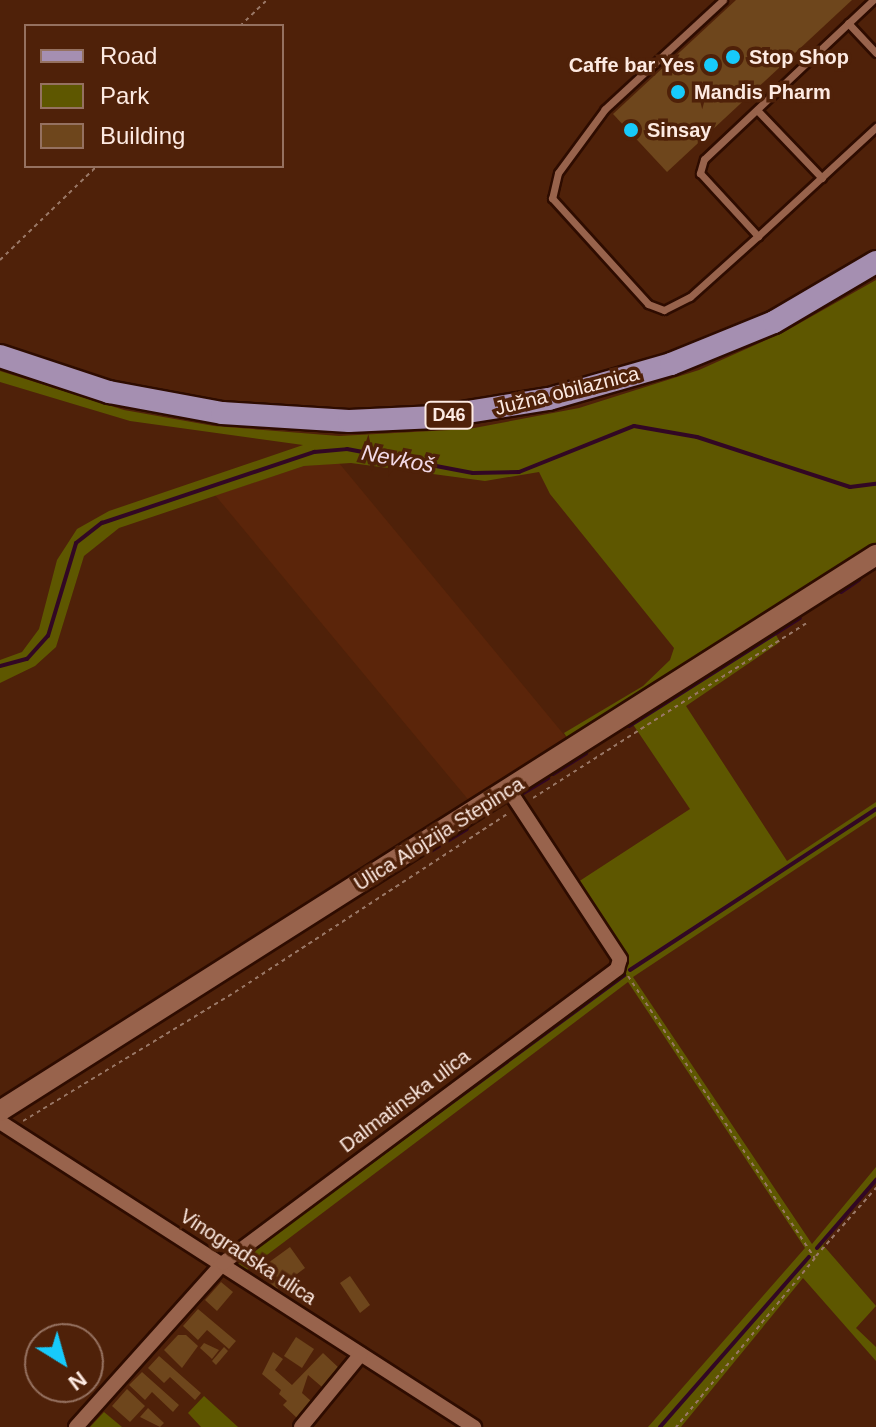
<!DOCTYPE html>
<meta charset="utf-8">
<style>
body{margin:0}
#map{position:relative;width:876px;height:1427px;overflow:hidden;background:#4f2109;font-family:Arial,sans-serif}
div>[style]{position:absolute}
[style*='--x']{left:calc(var(--x)*1px);top:calc(var(--y)*1px);width:calc(var(--w)*1px);rotate:calc(var(--a)*1deg)}
.built>*{inset:0;background:#5b250a}
.green>*{inset:0;background:#5e5700}
.stream>*{height:4px;margin:-2px;padding:0 2px;transform-origin:2px;border-radius:2px;background:#320724}
.building>*{inset:0;background:#6e461c}
.path>*{height:2px;margin-top:-1px;transform-origin:0;background:repeating-linear-gradient(90deg,#976 0 4px,transparent 0 8px)}
.roads{filter:drop-shadow(2px 0 #2e0c00) drop-shadow(-2px 0 #2e0c00) drop-shadow(0 2px #2e0c00) drop-shadow(0 -2px #2e0c00)}
.service>*{height:7px;margin:-3.5px;padding:0 3.5px;transform-origin:3.5px;border-radius:3.5px;background:#98634c}
.minor>*{height:14px;margin:-7px;padding:0 7px;transform-origin:7px;border-radius:7px;background:#98634c}
.secondary>*{height:20px;margin:-10px;padding:0 10px;transform-origin:10px;border-radius:10px;background:#98634c}
.primary>*{height:22px;margin:-11px;padding:0 11px;transform-origin:11px;border-radius:11px;background:#a58fb1}
.dots>*{width:22px;height:22px;translate:-50% -50%;box-sizing:border-box;border:4px solid #4f2109;border-radius:50%}
span{translate:-50% -50%;white-space:nowrap;text-align:center;line-height:1.15;-webkit-text-stroke:7px #4f2109;paint-order:stroke}
.shield-label span{padding:2px 6px;background:#4f2109;border:2px solid;border-radius:6px;-webkit-text-stroke-width:0}
.shield-label{font-size:18px;color:#fdeae2;font-weight:700}
.poi-label{font-size:20px;color:#fdeae2;font-weight:700}
.left{translate:0 -50%;text-align:left}
.right{translate:-100% -50%;text-align:right}
.street-label{font-size:20px;color:#fdeae2}
.water-label{font-size:22px;color:#f2d9e7;font-style:italic}
.legend{position:absolute;left:24px;top:24px;width:260px;height:144px;box-sizing:border-box;background:#4f2109;border:2px solid #957160;margin:0;padding:10px 14px;list-style:none;font-size:24px;color:#fdeae2}
.legend li{display:flex;align-items:center;gap:16px;height:40px}
.legend b{width:40px;border:2px solid #957160}
.north{position:absolute;left:24px;top:1323px;width:80px;height:80px;box-sizing:border-box;background:#4f2109;border:2px solid #957160;border-radius:50%;rotate:143deg;font-size:22px;font-weight:700;line-height:32px;text-align:center;color:#fdeae2}
.north::after{content:'';display:block;margin:auto;width:28px;height:36px;background:#17cafb;clip-path:polygon(50% 0,100% 100%,50% 72%,0 100%)}
</style>
<div id="map">
<div class="built">
<i style="clip-path:polygon(339px 463px,570px 742px,471px 803px,215px 495px,304px 466px)"></i>
</div>
<div class="green">
<i style="clip-path:polygon(876px 280px,876px 547px,570px 742px,564px 733px,643px 686px,670px 660px,674px 648px,550px 494px,539px 472px,485px 481px,351px 463px,304px 466px,119px 528px,84px 556px,56px 647px,35px 666px,0 683px,0 660px,22px 652px,39px 629px,57px 560px,77px 529px,109px 511px,303px 445px,130px 421px,0 382px,0 371px,124px 410px,214px 426px,339px 436px,469px 429px,579px 408px,699px 370px,784px 332px)"></i>
<i style="clip-path:polygon(772px 628px,780px 642px,686px 706px,787px 861px,876px 802px,876px 816px,633px 977px,812px 1244px,876px 1167px,876px 1177px,823px 1245px,876px 1306px,856px 1328px,876px 1347px,876px 1361px,803px 1278px,681px 1427px,648px 1427px,805px 1248px,628px 982px,243px 1273px,232px 1264px,629px 964px,578px 882px,690px 809px,630px 720px)"></i>
<i style="clip-path:polygon(204px 1396px,238px 1427px,201px 1427px,188px 1413px)"></i>
<i style="clip-path:polygon(104px 1412px,122px 1427px,90px 1427px)"></i>
</div>
<div class="stream">
<i style="--x:841;--y:592;--w:22;--a:-34"></i>
<i style="--x:0;--y:666;--w:28;--a:-15"></i>
<i style="--x:27;--y:659;--w:31;--a:-48"></i>
<i style="--x:48;--y:636;--w:97;--a:-73.2"></i>
<i style="--x:76;--y:543;--w:33;--a:-38"></i>
<i style="--x:102;--y:523;--w:224;--a:-18.5"></i>
<i style="--x:314;--y:452;--w:33;--a:-5"></i>
<i style="--x:347;--y:449;--w:128;--a:10.8"></i>
<i style="--x:473;--y:473;--w:46;--a:-1.2"></i>
<i style="--x:519;--y:472;--w:124;--a:-21.8"></i>
<i style="--x:634;--y:426;--w:64;--a:9.9"></i>
<i style="--x:697;--y:437;--w:161;--a:18.1"></i>
<i style="--x:850;--y:487;--w:26;--a:-7"></i>
<i style="--x:629;--y:726;--w:202;--a:-32.3"></i>
<i style="--x:553;--y:774;--w:39;--a:-32"></i>
<i style="--x:520;--y:795;--w:33;--a:-31"></i>
<i style="--x:431;--y:851;--w:42;--a:-31.4"></i>
<i style="--x:630;--y:970;--w:294;--a:-33.2"></i>
<i style="--x:341;--y:1184;--w:352;--a:-36.4"></i>
<i style="--x:817;--y:1248;--w:90;--a:-49.1"></i>
<i style="--x:660;--y:1427;--w:226;--a:-48.8"></i>
</div>
<div class="building">
<i style="clip-path:polygon(736px 0,852px 0,667px 172px,613px 114px)"></i>
<i style="clip-path:polygon(290px 1247px,305px 1268px,277px 1289px,257px 1271px)"></i>
<i style="clip-path:polygon(350px 1276px,370px 1305px,360px 1313px,340px 1283px)"></i>
<i style="clip-path:polygon(221px 1282px,233px 1292px,217px 1311px,205px 1300px)"></i>
<i style="clip-path:polygon(198px 1309px,236px 1341px,229px 1349px,207px 1330px,198px 1340px,183px 1326px)"></i>
<i style="clip-path:polygon(178px 1335px,186px 1335px,198px 1346px,182px 1368px,164px 1350px)"></i>
<i style="clip-path:polygon(296px 1337px,314px 1349px,302px 1368px,284px 1356px)"></i>
<i style="clip-path:polygon(204px 1343px,219px 1350px,212px 1359px,200px 1348px)"></i>
<i style="clip-path:polygon(224px 1347px,228px 1351px,216px 1365px,212px 1361px)"></i>
<i style="clip-path:polygon(273px 1352px,283px 1359px,275px 1370px,292px 1385px,323px 1353px,339px 1368px,322px 1387px,308px 1375px,302px 1393px,311px 1401px,297px 1418px,283px 1405px,287px 1401px,279px 1394px,281px 1390px,262px 1374px)"></i>
<i style="clip-path:polygon(159px 1356px,201px 1393px,195px 1400px,170px 1377px,164px 1383px,148px 1368px)"></i>
<i style="clip-path:polygon(142px 1372px,179px 1405px,173px 1412px,152px 1392px,145px 1400px,129px 1385px)"></i>
<i style="clip-path:polygon(127px 1389px,145px 1406px,130px 1422px,112px 1406px)"></i>
<i style="clip-path:polygon(148px 1408px,164px 1423px,160px 1427px,140px 1417px)"></i>
</div>
<div class="path">
<i style="--x:240;--y:26;--w:37;--a:-44"></i>
<i style="--x:0;--y:260;--w:135;--a:-44.1"></i>
<i style="--x:533;--y:798;--w:326;--a:-32.6"></i>
<i style="--x:628;--y:976;--w:338;--a:56.5"></i>
<i style="--x:815;--y:1258;--w:219;--a:129.4"></i>
<i style="--x:23;--y:1121;--w:248;--a:-31.3"></i>
<i style="--x:235;--y:992;--w:325;--a:-33.2"></i>
<i style="--x:816;--y:1256;--w:91;--a:-48.6"></i>
</div>
<div class="roads">
<div class="service">
<i style="--x:723;--y:0;--w:161;--a:137.3"></i>
<i style="--x:605;--y:109;--w:79;--a:126.3"></i>
<i style="--x:558;--y:173;--w:26;--a:103"></i>
<i style="--x:552;--y:198;--w:143;--a:47.8"></i>
<i style="--x:648;--y:304;--w:17;--a:21"></i>
<i style="--x:664;--y:310;--w:29;--a:-27"></i>
<i style="--x:690;--y:297;--w:91;--a:-41.9"></i>
<i style="--x:873;--y:0;--w:232;--a:136.7"></i>
<i style="--x:704;--y:159;--w:15;--a:106"></i>
<i style="--x:700;--y:173;--w:86;--a:47.4"></i>
<i style="--x:758;--y:236;--w:161;--a:-42.7"></i>
<i style="--x:848;--y:23;--w:41;--a:47"></i>
<i style="--x:757;--y:110;--w:94;--a:46.3"></i>
</div>
<div class="minor">
<i style="--x:0;--y:1122;--w:564;--a:32.76"></i>
<i style="--x:76;--y:1427;--w:220;--a:-48.1"></i>
<i style="--x:223;--y:1263;--w:492;--a:-36.7"></i>
<i style="--x:617;--y:969;--w:10;--a:-73"></i>
<i style="--x:620;--y:959;--w:202;--a:-123.3"></i>
<i style="--x:301;--y:1427;--w:94;--a:-50.6"></i>
</div>
<div class="secondary">
<i style="--x:0;--y:1111;--w:1038;--a:-32.4"></i>
</div>
<div class="primary">
<i style="--x:0;--y:356;--w:115;--a:18.3"></i>
<i style="--x:109;--y:392;--w:115;--a:10.5"></i>
<i style="--x:222;--y:413;--w:127;--a:3.6"></i>
<i style="--x:349;--y:421;--w:87;--a:-2.6"></i>
<i style="--x:436;--y:417;--w:114;--a:-9.1"></i>
<i style="--x:549;--y:399;--w:127;--a:-16"></i>
<i style="--x:671;--y:364;--w:111;--a:-22.2"></i>
<i style="--x:774;--y:322;--w:118;--a:-30.5"></i>
</div>
</div>
<div class="dots">
<i style="left:733px;top:57px;background:#17cafb"></i>
<i style="left:711px;top:65px;background:#17cafb"></i>
<i style="left:678px;top:92px;background:#17cafb"></i>
<i style="left:631px;top:130px;background:#17cafb"></i>
</div>
<div class="shield-label">
<span style="left:449px;top:415px">D46</span>
</div>
<div class="poi-label">
<span class="left" style="left:749px;top:57px">Stop Shop</span>
<span class="right" style="left:695px;top:65px">Caffe bar Yes</span>
<span class="left" style="left:694px;top:92px">Mandis Pharm</span>
<span class="left" style="left:647px;top:130px">Sinsay</span>
</div>
<div class="street-label">
<span style="left:567px;top:391px;rotate:-14deg">Južna obilaznica</span>
<span style="left:439px;top:834px;rotate:-32deg">Ulica Alojzija Stepinca</span>
<span style="left:405px;top:1101px;rotate:-37deg">Dalmatinska ulica</span>
<span style="left:248px;top:1257px;rotate:33deg">Vinogradska ulica</span>
</div>
<div class="water-label">
<span style="left:398px;top:459px;rotate:11deg">Nevkoš</span>
</div>
<ul class="legend">
<li><b style="height:10px;background:#a58fb1"></b>Road</li>
<li><b style="height:22px;background:#5e5700"></b>Park</li>
<li><b style="height:22px;background:#6e461c"></b>Building</li>
</ul>
<div class="north">N</div>
</div>
